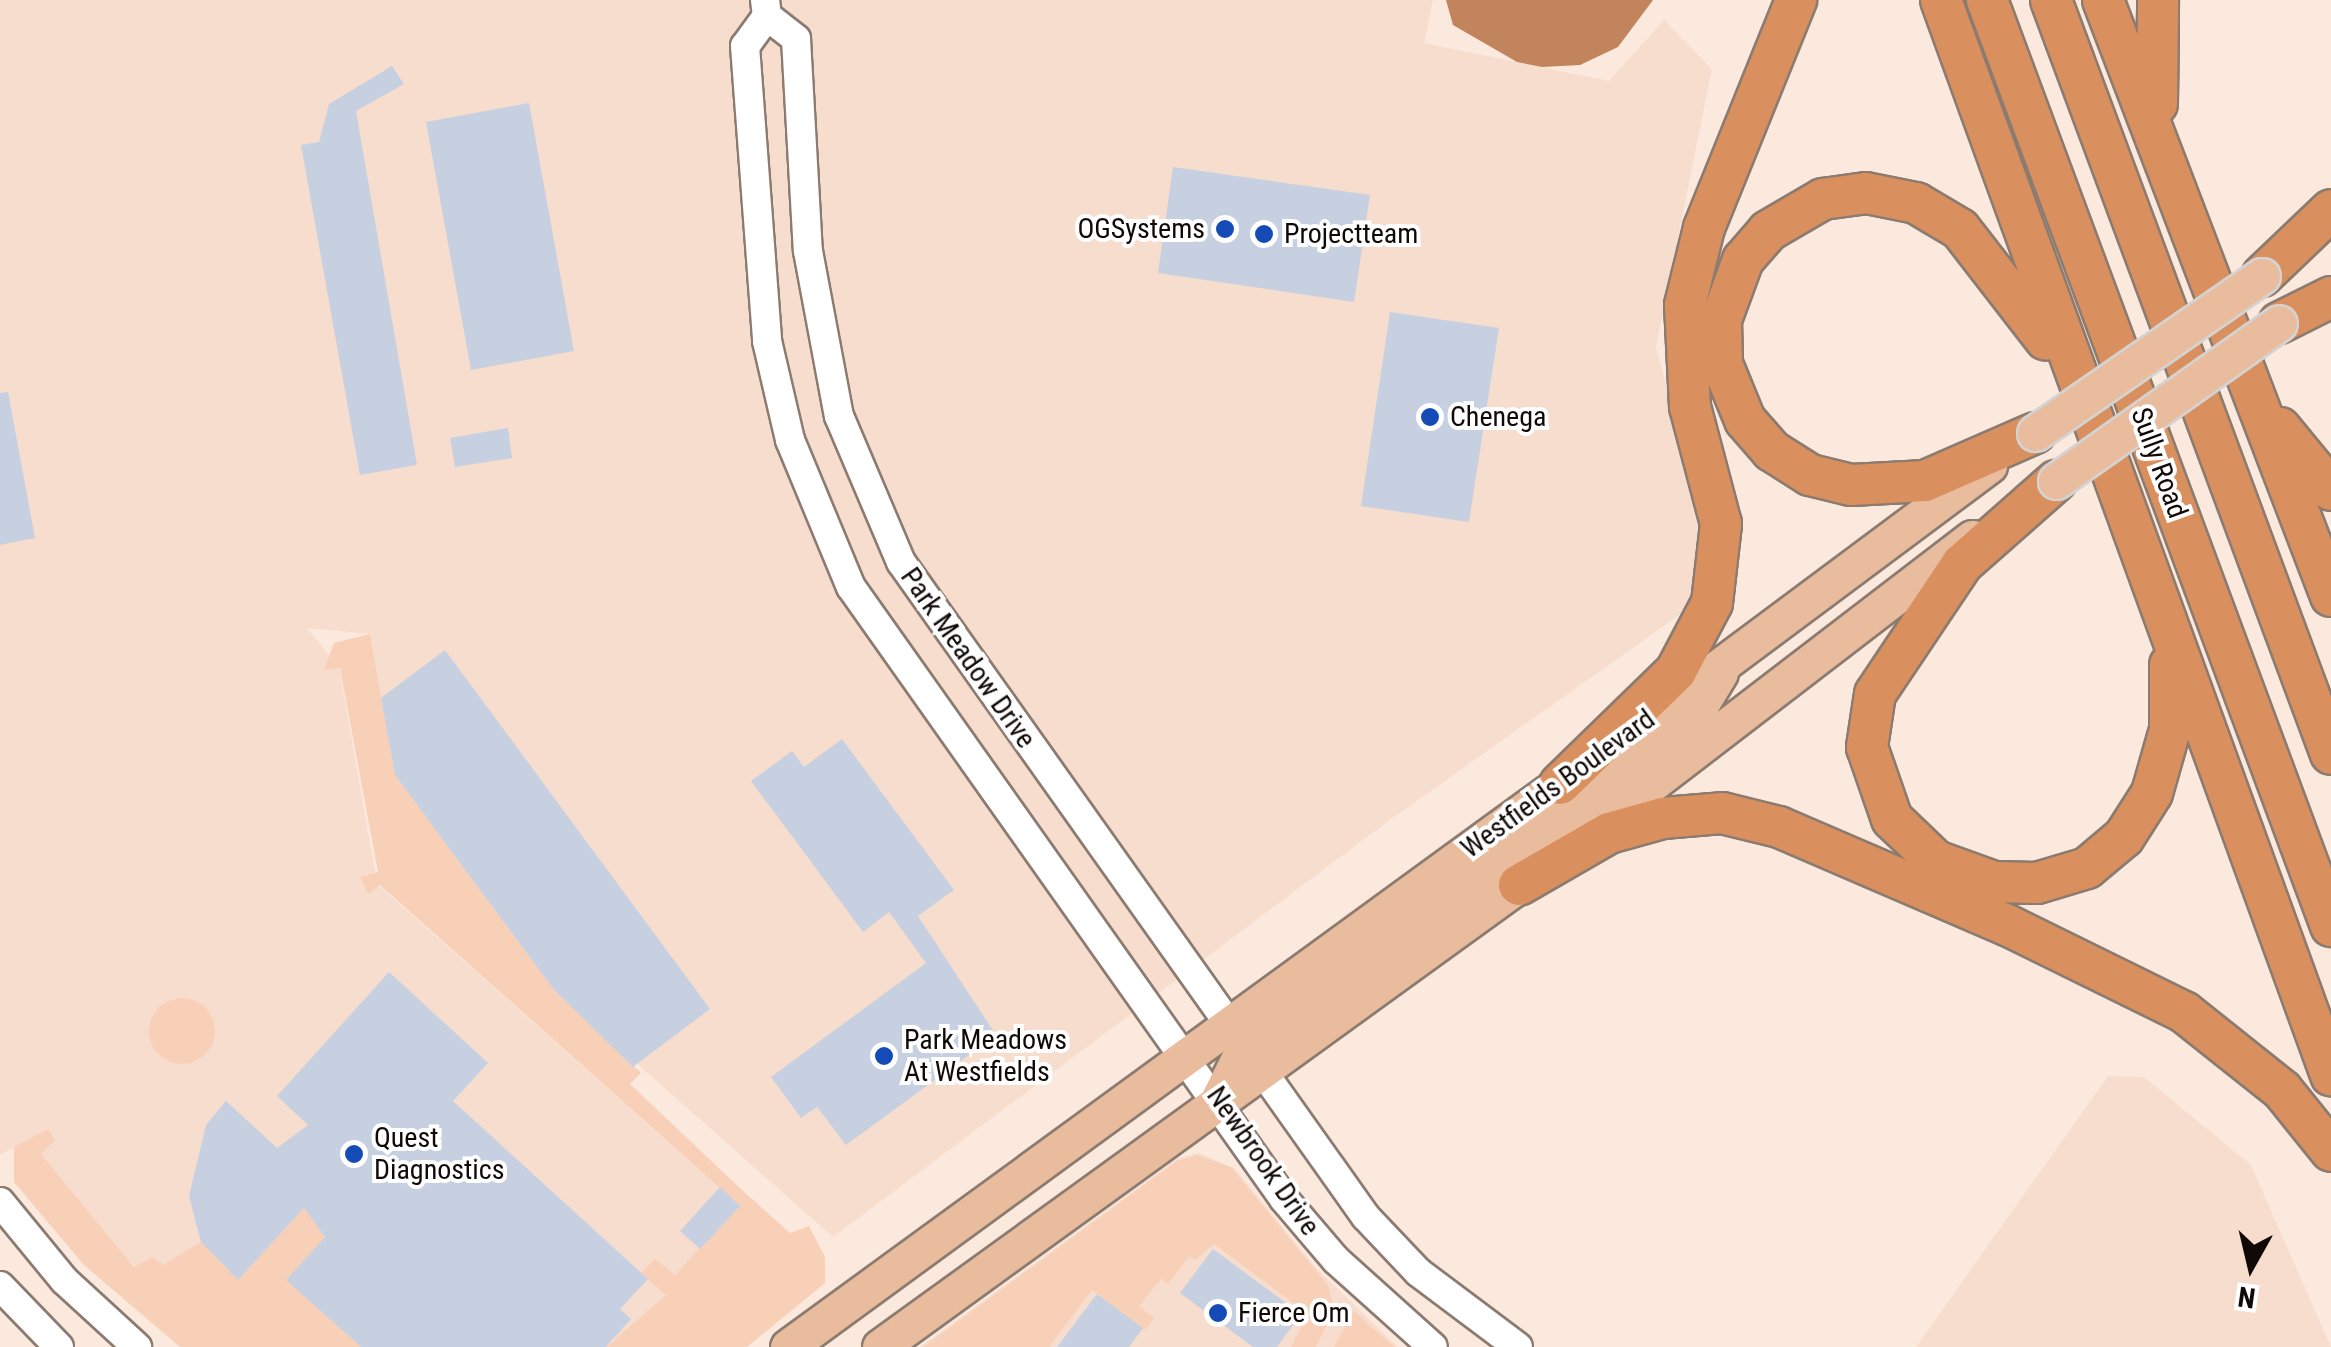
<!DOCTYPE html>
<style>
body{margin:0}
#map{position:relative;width:2331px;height:1347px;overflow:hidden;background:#fce9dd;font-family:"Roboto Condensed",sans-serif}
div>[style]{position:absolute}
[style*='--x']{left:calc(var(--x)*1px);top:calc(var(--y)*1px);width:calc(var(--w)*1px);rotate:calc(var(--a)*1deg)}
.built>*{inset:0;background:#f7ddcd}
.green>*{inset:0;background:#f7d0b7}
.round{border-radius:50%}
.water>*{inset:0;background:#c1845c}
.building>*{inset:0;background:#c6d0e1}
.roads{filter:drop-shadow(2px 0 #8b7b70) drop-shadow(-2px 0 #8b7b70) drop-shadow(0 2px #8b7b70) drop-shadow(0 -2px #8b7b70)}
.minor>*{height:28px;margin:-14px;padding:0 14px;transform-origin:14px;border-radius:14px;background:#fff}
.major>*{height:35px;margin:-17.5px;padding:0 17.5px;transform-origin:17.5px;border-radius:17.5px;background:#e9bc9e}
.highway>*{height:40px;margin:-20px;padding:0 20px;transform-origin:20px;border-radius:20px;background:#da905e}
.bridges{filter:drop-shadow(2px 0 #d4d3d2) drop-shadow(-2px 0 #d4d3d2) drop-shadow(0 2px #d4d3d2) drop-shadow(0 -2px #d4d3d2)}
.major-bridge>*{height:35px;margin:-17.5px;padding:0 17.5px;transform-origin:17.5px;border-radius:17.5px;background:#e9bc9e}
.dots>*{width:28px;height:28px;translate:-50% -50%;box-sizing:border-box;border:5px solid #fff;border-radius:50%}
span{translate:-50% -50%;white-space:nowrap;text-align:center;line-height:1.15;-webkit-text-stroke:8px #fff;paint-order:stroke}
.poi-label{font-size:28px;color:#100a07}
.right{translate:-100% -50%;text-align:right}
.left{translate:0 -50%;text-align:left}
.street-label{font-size:28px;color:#100a07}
.north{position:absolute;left:2201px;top:1217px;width:100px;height:100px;-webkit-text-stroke:8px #fff;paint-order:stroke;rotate:188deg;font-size:28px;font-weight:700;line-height:40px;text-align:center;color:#100a07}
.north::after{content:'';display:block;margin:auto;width:35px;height:45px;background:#100a07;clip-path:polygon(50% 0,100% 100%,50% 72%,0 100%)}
</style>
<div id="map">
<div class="built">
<i style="clip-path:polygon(0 0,1433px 0,1424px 43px,1609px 81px,1664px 20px,1712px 69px,1656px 347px,1701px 513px,1692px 606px,1394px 817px,833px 1237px,554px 990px,395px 775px,370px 634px,307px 628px,339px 667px,377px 884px,740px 1206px,668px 1347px,134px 1267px,40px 1153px,48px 1129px,0 1155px)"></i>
<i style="clip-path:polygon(2108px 1076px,2144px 1077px,2251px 1165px,2331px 1347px,1916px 1347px)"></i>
<i style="clip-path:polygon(1199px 1153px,1235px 1169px,1317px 1269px,1398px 1347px,920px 1347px,1178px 1158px)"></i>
</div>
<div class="green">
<i style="clip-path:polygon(370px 634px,395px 775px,554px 990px,641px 1073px,630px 1084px,743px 1191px,790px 1233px,809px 1226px,825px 1257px,825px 1283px,747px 1347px,606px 1347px,666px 1295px,641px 1273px,655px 1259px,675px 1275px,739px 1205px,380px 885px,368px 894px,360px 877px,378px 872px,340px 668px,324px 670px,334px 643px)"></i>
<i class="round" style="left:149px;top:998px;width:66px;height:66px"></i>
<i style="clip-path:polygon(48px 1129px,55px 1140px,41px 1154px,134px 1267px,152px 1257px,163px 1265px,201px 1242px,238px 1280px,304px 1208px,325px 1237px,287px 1280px,361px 1347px,180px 1347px,84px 1265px,14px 1182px,14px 1147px)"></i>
<i style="clip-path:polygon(1197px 1155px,1231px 1167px,1328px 1285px,1334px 1311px,1316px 1347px,1291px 1347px,1308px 1314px,1214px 1244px,1195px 1260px,1189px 1256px,1168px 1284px,1161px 1279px,1139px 1306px,1154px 1318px,1145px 1330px,1092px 1290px,1049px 1347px,923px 1347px,1177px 1161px)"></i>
<i style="clip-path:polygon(1354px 1310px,1372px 1328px,1395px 1347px,1334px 1347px)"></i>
</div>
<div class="water">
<i style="clip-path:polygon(1446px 0,1653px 0,1618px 47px,1580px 65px,1542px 67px,1517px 62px,1453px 25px)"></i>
</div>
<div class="building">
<i style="clip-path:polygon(392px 66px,404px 84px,356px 111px,417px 465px,360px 475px,301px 145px,319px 142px,329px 104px)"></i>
<i style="clip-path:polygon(529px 103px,574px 351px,471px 370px,426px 122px)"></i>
<i style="clip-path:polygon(1173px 167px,1370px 195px,1354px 302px,1158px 273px)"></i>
<i style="clip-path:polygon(1390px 312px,1499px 328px,1469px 522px,1361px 506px)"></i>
<i style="clip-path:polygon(8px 392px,35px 538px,0 545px,0 393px)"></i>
<i style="clip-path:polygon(508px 428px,512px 458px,455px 467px,450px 438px)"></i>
<i style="clip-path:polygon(445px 650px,710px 1009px,633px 1067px,554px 990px,395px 775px,381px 698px)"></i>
<i style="clip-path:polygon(842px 739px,954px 890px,918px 916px,996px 1035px,846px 1145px,817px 1107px,801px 1118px,771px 1077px,926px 963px,889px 912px,863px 932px,751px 781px,792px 751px,804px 767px)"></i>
<i style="clip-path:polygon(389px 972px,488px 1063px,453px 1101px,648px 1279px,620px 1309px,631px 1319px,606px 1347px,361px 1347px,286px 1280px,325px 1237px,304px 1208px,238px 1280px,201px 1242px,189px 1196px,206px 1125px,226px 1101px,277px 1148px,308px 1125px,277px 1096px)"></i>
<i style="clip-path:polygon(720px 1187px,740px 1206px,700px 1249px,680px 1231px)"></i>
<i style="clip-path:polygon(1213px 1249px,1301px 1314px,1277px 1347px,1253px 1347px,1180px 1293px)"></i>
<i style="clip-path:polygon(1097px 1294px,1143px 1328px,1129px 1347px,1057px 1347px)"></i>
</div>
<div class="roads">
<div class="minor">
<i style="--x:765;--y:0;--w:16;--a:83"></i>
<i style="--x:767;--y:16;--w:37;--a:38"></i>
<i style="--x:796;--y:39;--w:212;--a:86.8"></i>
<i style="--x:808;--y:251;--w:168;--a:79.4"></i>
<i style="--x:839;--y:416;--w:159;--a:67"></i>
<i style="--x:901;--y:562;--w:803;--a:54.63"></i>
<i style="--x:1366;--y:1217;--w:76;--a:46.6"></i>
<i style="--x:1418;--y:1272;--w:125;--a:36.9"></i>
<i style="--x:767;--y:16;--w:37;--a:126"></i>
<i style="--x:745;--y:46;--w:296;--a:85.7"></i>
<i style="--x:767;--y:341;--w:102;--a:76.9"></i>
<i style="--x:790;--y:440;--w:159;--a:67.5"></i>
<i style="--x:851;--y:587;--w:750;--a:54.72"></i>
<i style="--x:1284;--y:1199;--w:80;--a:49.6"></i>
<i style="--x:1336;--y:1260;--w:130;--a:41.9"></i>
<i style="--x:0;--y:1202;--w:102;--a:50.6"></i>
<i style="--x:65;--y:1281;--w:98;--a:42.5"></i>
<i style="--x:0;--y:1286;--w:85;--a:46"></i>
</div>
<div class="major">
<i style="--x:1638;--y:727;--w:438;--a:-36.7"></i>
<i style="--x:1581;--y:838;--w:493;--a:-37.5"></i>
<i style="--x:1218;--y:1100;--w:58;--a:-63.4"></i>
<i style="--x:1244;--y:1048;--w:554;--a:-36.19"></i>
<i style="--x:1691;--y:721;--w:56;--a:-58.9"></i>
<i style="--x:788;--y:1347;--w:980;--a:-36.12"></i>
<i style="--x:880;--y:1347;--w:814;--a:-35.9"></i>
</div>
<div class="highway">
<i style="--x:1941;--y:0;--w:1144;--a:70.06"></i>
<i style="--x:1987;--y:0;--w:988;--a:69.62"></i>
<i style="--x:2051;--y:0;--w:804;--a:69.63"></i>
<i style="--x:2103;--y:0;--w:638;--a:69.07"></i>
<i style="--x:2157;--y:104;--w:104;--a:-89.4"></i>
<i style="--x:2262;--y:276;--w:95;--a:-43.7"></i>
<i style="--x:2279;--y:323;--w:58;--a:-26.6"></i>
<i style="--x:2280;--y:428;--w:80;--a:50.6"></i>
<i style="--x:2035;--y:433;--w:120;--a:156.4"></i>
<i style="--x:1925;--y:481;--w:74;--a:176.9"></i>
<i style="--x:1851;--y:485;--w:42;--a:-166.3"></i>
<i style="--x:1810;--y:475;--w:45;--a:-147.7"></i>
<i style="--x:1772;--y:451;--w:41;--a:-131.1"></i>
<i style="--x:1745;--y:420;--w:61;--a:-112.3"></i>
<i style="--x:1722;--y:364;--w:44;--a:-91.3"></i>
<i style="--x:1721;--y:320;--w:64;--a:-69.9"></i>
<i style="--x:1743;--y:260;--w:38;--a:-49"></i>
<i style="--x:1768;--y:231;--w:64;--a:-30.2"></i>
<i style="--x:1823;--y:199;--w:43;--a:-7.9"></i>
<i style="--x:1866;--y:193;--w:51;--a:11.3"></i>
<i style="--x:1916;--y:203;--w:51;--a:30.6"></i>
<i style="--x:1960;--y:229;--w:140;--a:52.2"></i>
<i style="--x:2056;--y:481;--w:125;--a:138.6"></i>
<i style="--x:1962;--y:564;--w:156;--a:123.8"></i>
<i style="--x:1875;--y:694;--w:54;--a:98.6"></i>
<i style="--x:1867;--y:747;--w:76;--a:70.9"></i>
<i style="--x:1892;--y:819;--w:61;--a:43.7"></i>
<i style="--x:1936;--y:861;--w:62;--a:19.9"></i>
<i style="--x:1994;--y:882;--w:43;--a:1.3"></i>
<i style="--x:2037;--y:883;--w:52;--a:-16.7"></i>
<i style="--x:2087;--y:868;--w:48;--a:-40"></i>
<i style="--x:2124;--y:837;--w:52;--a:-57.5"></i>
<i style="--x:2152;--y:793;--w:66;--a:-74.1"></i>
<i style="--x:2170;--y:730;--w:65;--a:-90"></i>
<i style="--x:1560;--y:784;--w:162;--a:-44.2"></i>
<i style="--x:1676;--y:671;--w:77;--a:-62.1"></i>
<i style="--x:1712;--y:603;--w:80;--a:-83.5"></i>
<i style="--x:1721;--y:524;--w:121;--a:-104.8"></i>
<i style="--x:1690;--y:407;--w:102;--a:-92.8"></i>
<i style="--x:1685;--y:305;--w:79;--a:-76.1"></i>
<i style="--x:1704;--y:228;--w:246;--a:-68"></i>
<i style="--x:1519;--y:885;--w:104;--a:-30"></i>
<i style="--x:1609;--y:833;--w:56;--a:-15.5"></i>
<i style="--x:1663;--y:818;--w:59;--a:-4.8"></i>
<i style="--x:1722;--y:813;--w:59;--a:13.8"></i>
<i style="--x:1779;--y:827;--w:250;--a:23.3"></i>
<i style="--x:2009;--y:926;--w:195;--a:26.2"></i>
<i style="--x:2184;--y:1012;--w:125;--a:38.5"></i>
<i style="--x:2282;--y:1090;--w:78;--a:51.2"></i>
</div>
</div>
<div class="bridges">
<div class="major-bridge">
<i style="--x:2035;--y:433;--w:276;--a:-34.7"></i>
<i style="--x:2056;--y:481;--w:273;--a:-35.3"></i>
</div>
</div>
<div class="dots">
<i style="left:1225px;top:229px;background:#154bb7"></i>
<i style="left:1264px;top:234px;background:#154bb7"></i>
<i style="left:1430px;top:417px;background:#154bb7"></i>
<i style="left:884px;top:1056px;background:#154bb7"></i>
<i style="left:354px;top:1154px;background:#154bb7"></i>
<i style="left:1218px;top:1313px;background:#154bb7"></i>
</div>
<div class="poi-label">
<span class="right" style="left:1205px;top:229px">OGSystems</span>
<span class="left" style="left:1284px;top:234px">Projectteam</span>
<span class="left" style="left:1450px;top:417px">Chenega</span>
<span class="left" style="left:904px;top:1056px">Park Meadows<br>At Westfields</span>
<span class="left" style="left:374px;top:1154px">Quest<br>Diagnostics</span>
<span class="left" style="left:1238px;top:1313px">Fierce Om</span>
</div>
<div class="street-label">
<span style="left:2159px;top:463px;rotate:70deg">Sully Road</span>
<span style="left:968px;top:658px;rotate:55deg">Park Meadow Drive</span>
<span style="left:1558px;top:784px;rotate:-36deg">Westfields Boulevard</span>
<span style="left:1263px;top:1161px;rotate:55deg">Newbrook Drive</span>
</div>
<div class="north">N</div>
</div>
